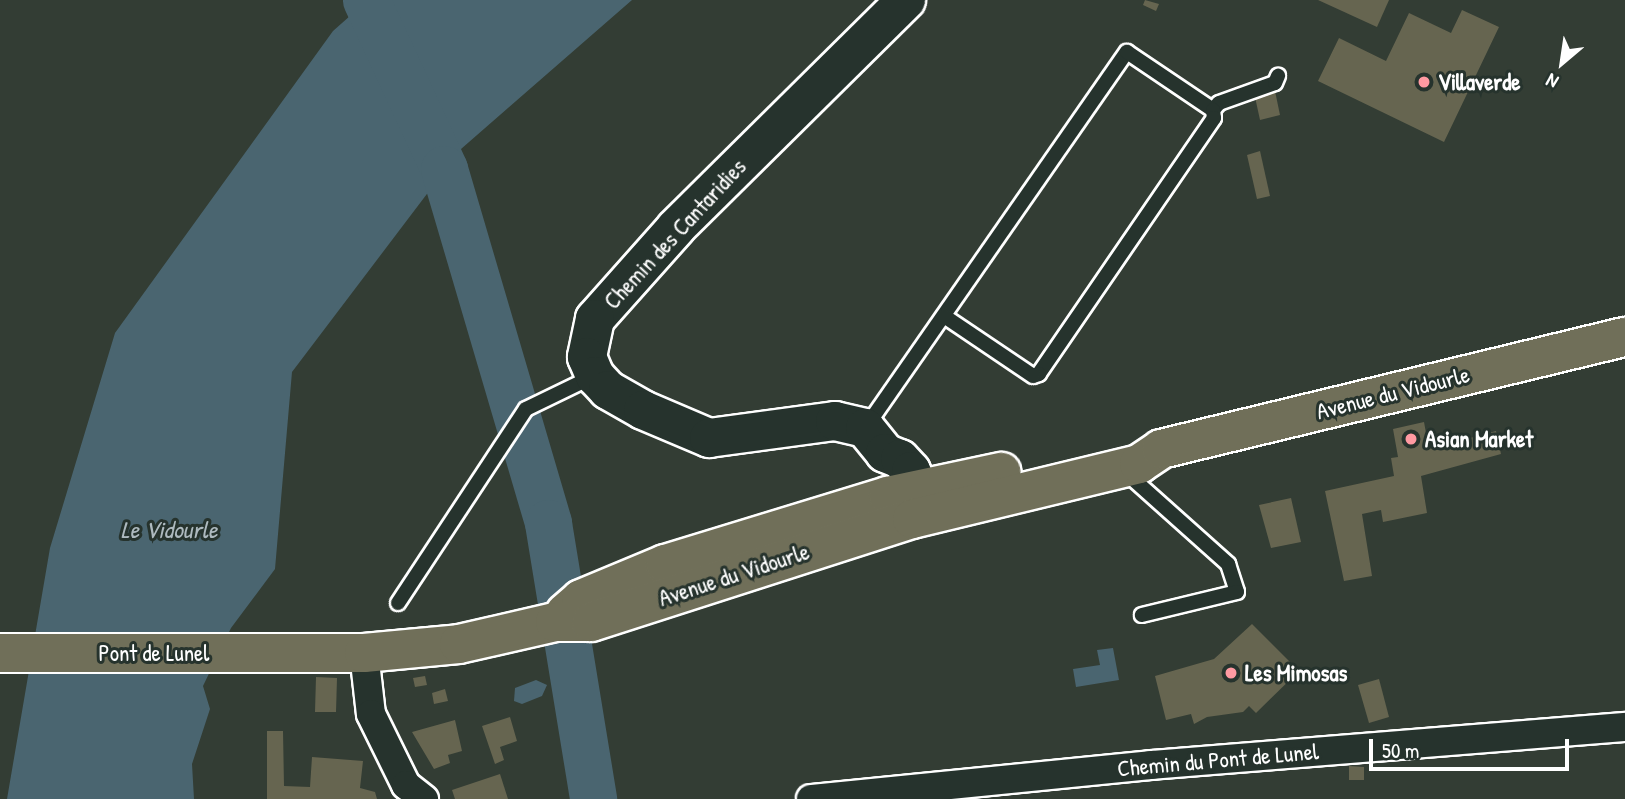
<!DOCTYPE html>
<style>
body{margin:0}
#map{position:relative;width:1625px;height:799px;overflow:hidden;background:#333d34;font-family:"Patrick Hand",sans-serif}
div>[style]{position:absolute}
[style*='--x']{left:calc(var(--x)*1px);top:calc(var(--y)*1px);width:calc(var(--w)*1px);rotate:calc(var(--a)*1deg)}
.water>*{inset:0;background:#4a6570}
.river>*{height:47px;margin:-23.5px;padding:0 23.5px;transform-origin:23.5px;border-radius:23.5px;background:#4a6570}
.building>*{inset:0;background:#666550}
.roads{filter:drop-shadow(2px 0 #fff) drop-shadow(-2px 0 #fff) drop-shadow(0 2px #fff) drop-shadow(0 -2px #fff)}
.lane>*{height:14px;margin:-7px;padding:0 7px;transform-origin:7px;border-radius:7px;background:#26332d}
.street>*{height:28px;margin:-14px;padding:0 14px;transform-origin:14px;border-radius:14px;background:#26332d}
.secondary>*{height:38px;margin:-19px;padding:0 19px;transform-origin:19px;border-radius:19px;background:#26332d}
.primary>*{height:38px;margin:-19px;padding:0 19px;transform-origin:19px;border-radius:19px;background:#706f59}
.dots>*{width:19px;height:19px;translate:-50% -50%;box-sizing:border-box;border:4px solid #26332d;border-radius:50%}
span{translate:-50% -50%;white-space:nowrap;text-align:center;line-height:1.15;-webkit-text-stroke:6px #26332d;paint-order:stroke}
.poi-label{font-size:23px;color:#fff;font-weight:700}
.left{translate:0 -50%;text-align:left}
.street-label{font-size:23px;color:#fff}
.water-label{font-size:24px;color:#aebabf;font-style:italic}
.north{position:absolute;left:1527px;top:28px;width:70px;height:70px;-webkit-text-stroke:5px #26332d;paint-order:stroke;rotate:209deg;font-size:19px;font-weight:700;line-height:28px;text-align:center;color:#fff}
.north::after{content:'';display:block;margin:auto;width:24px;height:32px;background:#fff;clip-path:polygon(50% 0,100% 100%,50% 72%,0 100%)}
.scale{position:absolute;left:1369px;top:739px;width:200px;height:32px;box-sizing:border-box;border:4px solid #fff;border-top:0;padding-left:9px;font-size:21px;line-height:24px;white-space:nowrap;color:#fff;-webkit-text-stroke:5px #26332d;paint-order:stroke}
</style>
<div id="map">
<div class="water">
<i style="clip-path:polygon(368px 0,632px 0,461px 149px,292px 372px,275px 569px,231px 628px,203px 686px,210px 709px,192px 764px,194px 799px,7px 799px,50px 548px,115px 333px,333px 31px)"></i>
<i style="clip-path:polygon(1113px 648px,1119px 680px,1076px 687px,1073px 669px,1100px 665px,1097px 650px)"></i>
<i style="clip-path:polygon(536px 680px,547px 685px,542px 696px,522px 704px,514px 701px,515px 688px)"></i>
</div>
<div class="river">
<i style="--x:366;--y:0;--w:186;--a:65.2"></i>
<i style="--x:444;--y:169;--w:369;--a:73.6"></i>
<i style="--x:548;--y:523;--w:280;--a:80.7"></i>
</div>
<div class="building">
<i style="clip-path:polygon(1145px 0,1159px 4px,1156px 11px,1143px 5px)"></i>
<i style="clip-path:polygon(1318px 0,1389px 0,1377px 27px)"></i>
<i style="clip-path:polygon(1462px 10px,1499px 27px,1444px 142px,1318px 81px,1339px 38px,1386px 61px,1409px 13px,1451px 33px)"></i>
<i style="clip-path:polygon(1275px 91px,1280px 115px,1260px 120px,1255px 97px)"></i>
<i style="clip-path:polygon(1260px 151px,1270px 196px,1257px 199px,1247px 155px)"></i>
<i style="clip-path:polygon(1424px 422px,1429px 449px,1496px 431px,1501px 454px,1421px 476px,1427px 513px,1383px 522px,1381px 510px,1362px 514px,1372px 576px,1344px 581px,1325px 491px,1394px 476px,1391px 458px,1398px 457px,1393px 429px)"></i>
<i style="clip-path:polygon(1291px 498px,1301px 542px,1271px 548px,1259px 505px)"></i>
<i style="clip-path:polygon(1252px 624px,1299px 671px,1256px 713px,1249px 706px,1243px 712px,1207px 717px,1194px 724px,1191px 714px,1166px 720px,1155px 676px,1214px 659px)"></i>
<i style="clip-path:polygon(425px 676px,427px 685px,415px 687px,413px 678px)"></i>
<i style="clip-path:polygon(316px 677px,337px 678px,336px 712px,315px 712px)"></i>
<i style="clip-path:polygon(1379px 679px,1389px 717px,1369px 723px,1358px 685px)"></i>
<i style="clip-path:polygon(445px 689px,448px 701px,434px 704px,432px 693px)"></i>
<i style="clip-path:polygon(510px 717px,517px 741px,500px 747px,504px 760px,495px 764px,482px 726px)"></i>
<i style="clip-path:polygon(455px 720px,462px 751px,448px 755px,450px 763px,434px 769px,412px 732px)"></i>
<i style="clip-path:polygon(267px 731px,283px 731px,284px 786px,310px 787px,312px 757px,363px 761px,360px 788px,375px 792px,377px 799px,267px 799px)"></i>
<i style="clip-path:polygon(1349px 766px,1364px 767px,1364px 780px,1349px 780px)"></i>
<i style="clip-path:polygon(500px 774px,508px 799px,455px 799px,452px 790px)"></i>
</div>
<div class="roads">
<div class="lane">
<i style="--x:1213;--y:110;--w:9;--a:-49"></i>
<i style="--x:1219;--y:103;--w:59;--a:-19.7"></i>
<i style="--x:1275;--y:83;--w:8;--a:-67"></i>
<i style="--x:866;--y:427;--w:457;--a:-55.2"></i>
<i style="--x:1127;--y:52;--w:104;--a:34"></i>
<i style="--x:1213;--y:110;--w:8;--a:83"></i>
<i style="--x:1214;--y:118;--w:310;--a:124.4"></i>
<i style="--x:1039;--y:374;--w:6;--a:162"></i>
<i style="--x:1033;--y:376;--w:107;--a:-146"></i>
<i style="--x:1124;--y:471;--w:140;--a:41.8"></i>
<i style="--x:1228;--y:564;--w:29;--a:72"></i>
<i style="--x:1237;--y:592;--w:98;--a:166.4"></i>
<i style="--x:398;--y:603;--w:232;--a:-56.6"></i>
<i style="--x:526;--y:409;--w:76;--a:-25.9"></i>
</div>
<div class="street">
<i style="--x:364;--y:653;--w:61;--a:83.5"></i>
<i style="--x:371;--y:714;--w:79;--a:63.8"></i>
<i style="--x:406;--y:785;--w:23;--a:38"></i>
<i style="--x:811;--y:799;--w:342;--a:-5.7"></i>
<i style="--x:1151;--y:765;--w:476;--a:-4.6"></i>
</div>
<div class="secondary">
<i style="--x:906;--y:0;--w:324;--a:135.3"></i>
<i style="--x:676;--y:228;--w:122;--a:131.7"></i>
<i style="--x:595;--y:319;--w:39;--a:102"></i>
<i style="--x:587;--y:357;--w:21;--a:67"></i>
<i style="--x:595;--y:376;--w:19;--a:47"></i>
<i style="--x:608;--y:390;--w:40;--a:29.7"></i>
<i style="--x:643;--y:410;--w:72;--a:23"></i>
<i style="--x:709;--y:438;--w:127;--a:-7.7"></i>
<i style="--x:835;--y:421;--w:31;--a:13"></i>
<i style="--x:865;--y:428;--w:32;--a:51"></i>
<i style="--x:885;--y:453;--w:16;--a:22"></i>
<i style="--x:900;--y:459;--w:16;--a:47"></i>
<i style="--x:911;--y:471;--w:19;--a:65"></i>
</div>
<div class="primary">
<i style="--x:565;--y:613;--w:21;--a:-41"></i>
<i style="--x:581;--y:599;--w:91;--a:-22.6"></i>
<i style="--x:665;--y:564;--w:233;--a:-17"></i>
<i style="--x:888;--y:496;--w:116;--a:-12"></i>
<i style="--x:0;--y:653;--w:364;--a:0"></i>
<i style="--x:364;--y:653;--w:95;--a:-5.4"></i>
<i style="--x:459;--y:644;--w:98;--a:-12.9"></i>
<i style="--x:555;--y:622;--w:36;--a:0"></i>
<i style="--x:591;--y:622;--w:337;--a:-17.8"></i>
<i style="--x:912;--y:519;--w:234;--a:-13.6"></i>
<i style="--x:1139;--y:464;--w:27;--a:-34"></i>
<i style="--x:1161;--y:449;--w:477;--a:-13.6"></i>
</div>
</div>
<div class="dots">
<i style="left:1424px;top:82px;background:#ff9aa2"></i>
<i style="left:1411px;top:439px;background:#ff9aa2"></i>
<i style="left:1231px;top:673px;background:#ff9aa2"></i>
</div>
<div class="poi-label">
<span class="left" style="left:1438px;top:82px">Villaverde</span>
<span class="left" style="left:1425px;top:439px">Asian Market</span>
<span class="left" style="left:1245px;top:673px">Les Mimosas</span>
</div>
<div class="street-label">
<span style="left:675px;top:234px;rotate:-47deg">Chemin des Cantaridies</span>
<span style="left:1393px;top:393px;rotate:-14deg">Avenue du Vidourle</span>
<span style="left:734px;top:575px;rotate:-18deg">Avenue du Vidourle</span>
<span style="left:154px;top:653px">Pont de Lunel</span>
<span style="left:1218px;top:760px;rotate:-5deg">Chemin du Pont de Lunel</span>
</div>
<div class="water-label">
<span style="left:169px;top:530px">Le Vidourle</span>
</div>
<div class="north">N</div>
<div class="scale">50 m</div>
</div>
